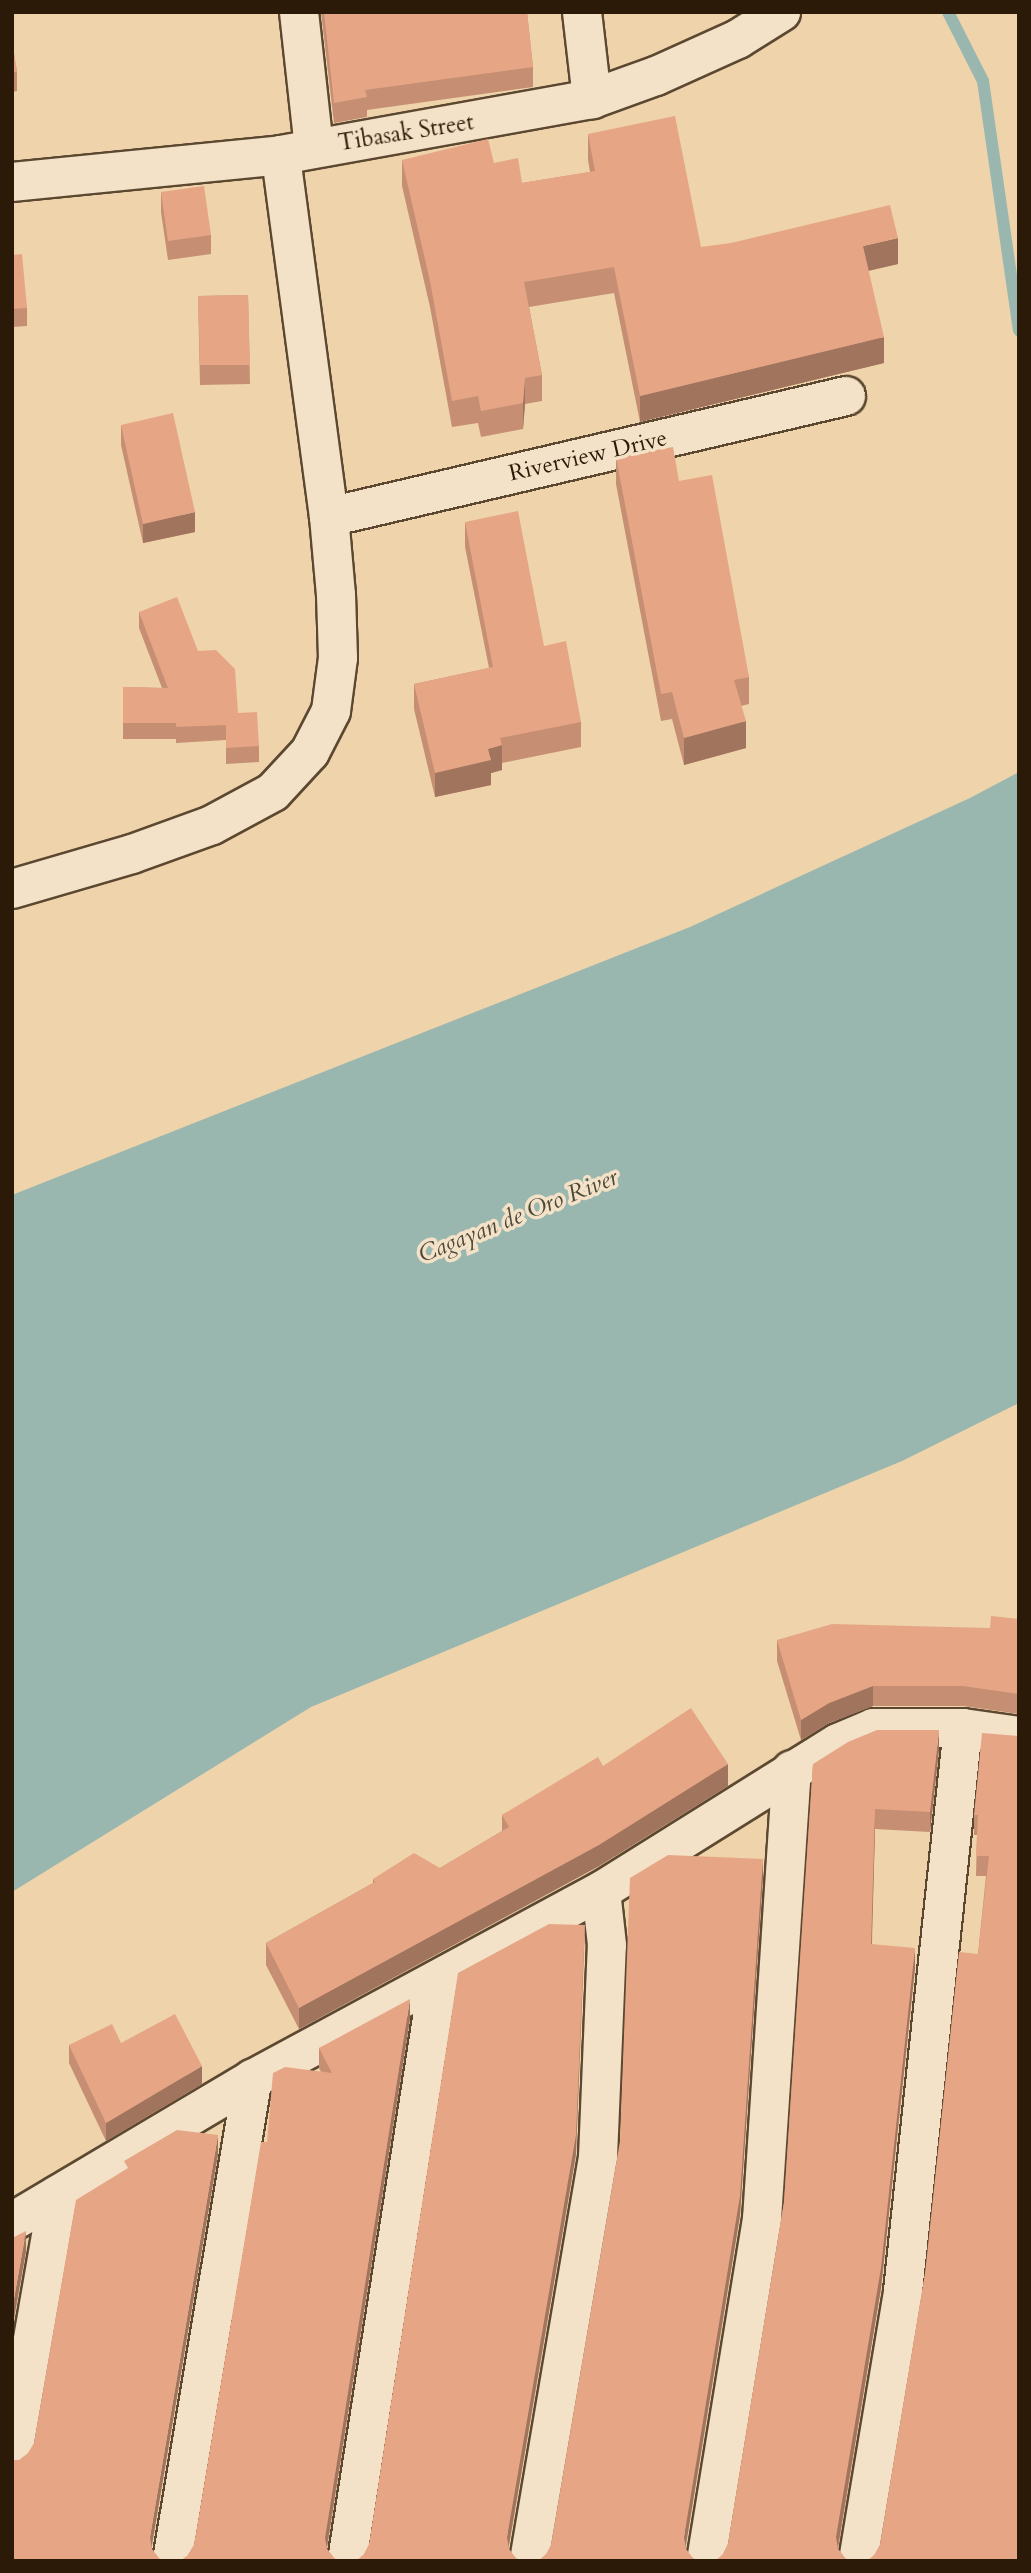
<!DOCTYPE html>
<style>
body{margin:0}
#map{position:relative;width:1031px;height:2573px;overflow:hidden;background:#eed3ab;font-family:Cardo,serif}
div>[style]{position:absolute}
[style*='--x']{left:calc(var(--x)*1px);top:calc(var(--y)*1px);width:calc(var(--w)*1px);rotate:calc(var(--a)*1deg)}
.water>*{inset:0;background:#9ab7af}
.stream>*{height:12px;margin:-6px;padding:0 6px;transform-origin:6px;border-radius:6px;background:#9ab7af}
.roads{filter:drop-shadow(2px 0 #5c4831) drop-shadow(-2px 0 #5c4831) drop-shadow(0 2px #5c4831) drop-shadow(0 -2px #5c4831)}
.minor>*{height:38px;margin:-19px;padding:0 19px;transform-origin:19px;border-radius:19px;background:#f4e2c8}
.tertiary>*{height:38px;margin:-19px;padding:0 19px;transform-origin:19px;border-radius:19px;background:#f4e2c8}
.wall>*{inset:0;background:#c68f73}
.shaded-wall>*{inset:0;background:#a1745e}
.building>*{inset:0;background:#e6a686}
span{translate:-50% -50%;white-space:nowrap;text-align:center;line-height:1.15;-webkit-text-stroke:7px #f4e2c8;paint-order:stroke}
.street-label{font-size:23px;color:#2c1a08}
.water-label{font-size:24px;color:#4d493a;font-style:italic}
.frame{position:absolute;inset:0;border:14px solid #2c1a08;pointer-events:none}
</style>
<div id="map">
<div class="water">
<i style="clip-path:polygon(1019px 772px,1019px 1403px,902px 1461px,311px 1707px,12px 1892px,12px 1195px,690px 927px,970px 798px)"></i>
</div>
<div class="stream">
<i style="--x:948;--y:12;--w:77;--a:63.1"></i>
<i style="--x:983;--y:81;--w:252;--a:81.8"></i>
</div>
<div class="roads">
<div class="minor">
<i style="--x:299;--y:12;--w:137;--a:83.7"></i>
<i style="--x:582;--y:12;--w:88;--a:83.4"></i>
<i style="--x:329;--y:517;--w:531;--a:-13.17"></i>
<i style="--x:12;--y:889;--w:125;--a:-16.3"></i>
<i style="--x:132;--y:854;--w:85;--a:-19.9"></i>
<i style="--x:212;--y:825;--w:69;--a:-28.4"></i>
<i style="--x:273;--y:792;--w:54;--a:-47.2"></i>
<i style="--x:310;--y:752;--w:46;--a:-62.9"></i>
<i style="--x:331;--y:711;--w:53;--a:-82.5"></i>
<i style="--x:338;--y:658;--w:63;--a:-91.8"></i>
<i style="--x:336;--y:595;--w:78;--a:-95.1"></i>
<i style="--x:329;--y:517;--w:365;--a:-97.6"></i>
<i style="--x:12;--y:2222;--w:280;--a:-30.7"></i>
<i style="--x:253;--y:2079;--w:396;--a:-28.4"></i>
<i style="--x:601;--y:1891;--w:279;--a:-32"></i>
<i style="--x:838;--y:1743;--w:38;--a:-23"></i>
<i style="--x:873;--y:1728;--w:90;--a:0"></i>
<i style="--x:963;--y:1728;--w:57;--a:8.1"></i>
<i style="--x:12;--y:2459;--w:268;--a:-80.1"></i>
<i style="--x:172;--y:2561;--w:489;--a:-80.5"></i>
<i style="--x:347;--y:2561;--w:588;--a:-81.1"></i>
<i style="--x:529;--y:2561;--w:410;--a:-80.3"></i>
<i style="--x:598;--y:2157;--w:212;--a:-87.6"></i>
<i style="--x:607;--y:1945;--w:54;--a:-96.3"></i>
<i style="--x:706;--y:2561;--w:347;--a:-80.7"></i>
<i style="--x:762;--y:2219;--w:450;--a:-86.2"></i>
<i style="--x:858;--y:2561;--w:274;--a:-80.5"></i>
<i style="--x:903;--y:2291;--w:566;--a:-83.92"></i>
</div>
<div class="tertiary">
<i style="--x:12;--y:182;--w:270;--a:-5.7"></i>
<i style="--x:281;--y:155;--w:316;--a:-10.2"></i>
<i style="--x:592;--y:99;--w:68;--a:-19.8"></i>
<i style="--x:656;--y:76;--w:90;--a:-24.3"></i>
<i style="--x:738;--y:39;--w:51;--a:-32.1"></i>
</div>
</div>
<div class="wall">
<i style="clip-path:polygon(321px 12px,527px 12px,533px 67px,533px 87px,367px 110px,367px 117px,334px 123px)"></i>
<i style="clip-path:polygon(12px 41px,17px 72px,17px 91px,12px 92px)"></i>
<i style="clip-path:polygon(588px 134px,701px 247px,898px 264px,868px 271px,884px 363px,640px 422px,614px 293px,529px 307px,542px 375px,542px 401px,525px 404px,523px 429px,481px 437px,478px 423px,452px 427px,430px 307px,402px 186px,402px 160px,494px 163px,522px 183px,590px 172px,588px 160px)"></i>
<i style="clip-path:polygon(161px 192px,211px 235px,211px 254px,168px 260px,161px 212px)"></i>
<i style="clip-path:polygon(12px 255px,27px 308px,27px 326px,12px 327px)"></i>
<i style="clip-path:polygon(248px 295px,250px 384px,200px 385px,198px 296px)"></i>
<i style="clip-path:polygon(121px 425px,195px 532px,143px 543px,121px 445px)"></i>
<i style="clip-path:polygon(616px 457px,679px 481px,749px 677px,749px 704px,741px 706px,746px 748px,684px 765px,672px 719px,661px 721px,616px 484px)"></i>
<i style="clip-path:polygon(465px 522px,544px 646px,581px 722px,581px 747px,502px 763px,502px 770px,491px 773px,491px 785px,435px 797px,414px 709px,414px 684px,489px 668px,465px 547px)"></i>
<i style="clip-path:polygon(139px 612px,198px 651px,259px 746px,259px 762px,226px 764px,226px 740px,176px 743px,176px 739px,123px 739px,123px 687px,162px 688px,139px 628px)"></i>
<i style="clip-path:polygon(1019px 1619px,1019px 1714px,963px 1706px,873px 1706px,829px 1723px,801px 1740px,777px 1661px,777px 1640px,990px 1628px)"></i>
<i style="clip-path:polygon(1019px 1736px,1019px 2561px,875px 2554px,880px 2545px,978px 1954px,986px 1876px,976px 1876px,977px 1835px,974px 1835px,974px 1815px)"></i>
<i style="clip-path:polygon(939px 1750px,930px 1832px,875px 1829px,872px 1944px,915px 1968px,881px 2288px,838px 2549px,845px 2558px,723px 2554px,728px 2544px,784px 2202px,813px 1764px)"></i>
<i style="clip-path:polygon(603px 1766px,728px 1786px,599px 1866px,299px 2029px,266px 1965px,266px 1943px,373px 1883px,373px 1879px,440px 1868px,502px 1831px,502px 1815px)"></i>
<i style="clip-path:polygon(410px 2019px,327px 2549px,334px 2558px,188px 2555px,194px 2545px,267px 2142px,321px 2072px,319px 2068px,319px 2048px)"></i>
<i style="clip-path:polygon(121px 2043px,202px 2084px,106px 2141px,69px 2063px,69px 2045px)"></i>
</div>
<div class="shaded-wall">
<i style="clip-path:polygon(898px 238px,898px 264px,863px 272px,863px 246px)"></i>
<i style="clip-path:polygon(884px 337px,884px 363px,640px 422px,640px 396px)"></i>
<i style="clip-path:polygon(525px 378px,525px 404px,523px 429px,523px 403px)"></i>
<i style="clip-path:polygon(195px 512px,195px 532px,143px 543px,143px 524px)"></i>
<i style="clip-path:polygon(746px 721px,746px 748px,684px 765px,684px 738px)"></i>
<i style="clip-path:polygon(502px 745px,502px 770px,491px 773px,491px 785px,435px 797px,435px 773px,488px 749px)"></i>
<i style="clip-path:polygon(873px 1686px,873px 1706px,829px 1723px,801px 1740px,801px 1720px,829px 1703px)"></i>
<i style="clip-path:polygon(939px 1730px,939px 1750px,930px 1832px,930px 1812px)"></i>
<i style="clip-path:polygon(728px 1764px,728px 1786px,599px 1866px,299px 2029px,299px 2008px)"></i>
<i style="clip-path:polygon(875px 1809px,875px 1829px,871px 1964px,871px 1944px)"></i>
<i style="clip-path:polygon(763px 1859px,763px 1879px,740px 2216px,684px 2557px,684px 2537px)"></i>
<i style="clip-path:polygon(585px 1925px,576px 2155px,507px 2557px,507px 2537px)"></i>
<i style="clip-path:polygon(915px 1948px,915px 1968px,881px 2288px,836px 2557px,836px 2537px)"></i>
<i style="clip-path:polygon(410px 1999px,410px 2019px,325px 2558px,325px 2538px)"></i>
<i style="clip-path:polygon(202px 2066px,202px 2084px,106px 2141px,106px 2123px)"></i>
<i style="clip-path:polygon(218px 2135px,218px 2155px,150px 2557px,150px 2537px)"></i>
<i style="clip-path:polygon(26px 2231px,26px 2252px,12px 2330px,12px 2310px)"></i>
</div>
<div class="building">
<i style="clip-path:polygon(324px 12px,527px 12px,533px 67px,365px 90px,367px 97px,334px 103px)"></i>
<i style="clip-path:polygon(12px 41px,17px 72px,12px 72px)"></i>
<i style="clip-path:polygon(675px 116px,701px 247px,731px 243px,890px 205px,898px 238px,863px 246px,884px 337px,640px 396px,614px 267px,524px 282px,542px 375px,525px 378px,523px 403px,481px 411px,478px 396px,452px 401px,430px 281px,402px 160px,488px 139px,494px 163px,518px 158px,522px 183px,595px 171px,588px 134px)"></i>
<i style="clip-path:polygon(204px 186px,211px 235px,168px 241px,161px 192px)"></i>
<i style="clip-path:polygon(22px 254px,27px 308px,12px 309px,12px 255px)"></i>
<i style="clip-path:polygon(248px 295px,250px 365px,200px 365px,198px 296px)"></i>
<i style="clip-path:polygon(173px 413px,195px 512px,143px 524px,121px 425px)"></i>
<i style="clip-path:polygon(673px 447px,679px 481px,712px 475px,749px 677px,734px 680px,746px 721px,684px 738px,672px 692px,661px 694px,616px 457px)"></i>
<i style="clip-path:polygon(518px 511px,544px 646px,566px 641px,581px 722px,500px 738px,502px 745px,488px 749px,491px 760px,435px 773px,414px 684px,493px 667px,465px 522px)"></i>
<i style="clip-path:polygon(177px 597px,198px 651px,216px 650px,235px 669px,238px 713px,257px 712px,259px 746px,226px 748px,226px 725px,176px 727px,176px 723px,123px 723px,123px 687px,168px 688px,139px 612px)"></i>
<i style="clip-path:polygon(991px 1616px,1019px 1619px,1019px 1694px,963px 1686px,873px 1686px,829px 1703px,801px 1720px,777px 1640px,832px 1624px,990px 1628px)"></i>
<i style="clip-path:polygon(691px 1708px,728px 1764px,599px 1845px,299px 2008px,266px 1943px,375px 1882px,373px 1879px,414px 1853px,440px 1868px,509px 1827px,502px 1815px,598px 1757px,603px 1766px)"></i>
<i style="clip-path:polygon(877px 1730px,939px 1730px,930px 1812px,875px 1809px,871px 1944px,915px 1948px,881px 2268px,836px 2537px,838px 2549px,845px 2558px,851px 2561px,715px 2561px,723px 2554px,728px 2544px,784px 2202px,813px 1764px,848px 1742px)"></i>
<i style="clip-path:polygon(982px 1733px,1019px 1736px,1019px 2561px,867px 2561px,875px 2554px,880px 2545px,925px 2274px,959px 1952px,978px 1954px,989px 1856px,976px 1856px,978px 1815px,974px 1815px)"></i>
<i style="clip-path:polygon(668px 1855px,763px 1859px,740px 2196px,684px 2537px,686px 2549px,693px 2558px,699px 2561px,538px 2561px,546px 2554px,551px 2545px,620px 2141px,630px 1878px)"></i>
<i style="clip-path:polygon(549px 1924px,585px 1925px,576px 2135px,507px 2537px,509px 2549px,516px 2558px,522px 2561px,356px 2561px,364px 2554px,369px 2544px,458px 1973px)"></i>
<i style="clip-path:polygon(410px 1999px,325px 2538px,327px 2549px,334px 2558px,340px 2561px,180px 2561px,188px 2555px,194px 2545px,261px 2142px,267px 2142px,273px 2073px,285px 2067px,332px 2073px,319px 2048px)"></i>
<i style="clip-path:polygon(175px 2014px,202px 2066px,106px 2123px,69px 2045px,112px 2024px,121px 2043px)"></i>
<i style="clip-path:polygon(177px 2130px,218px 2135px,150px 2537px,152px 2549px,159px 2558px,165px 2561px,12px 2561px,12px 2460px,19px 2460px,28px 2453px,34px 2443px,76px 2200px,128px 2168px,124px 2161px)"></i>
<i style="clip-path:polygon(26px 2231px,12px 2310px,12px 2238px)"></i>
</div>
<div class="street-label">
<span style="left:406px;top:133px;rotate:-9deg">Tibasak Street</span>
<span style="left:588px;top:456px;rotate:-13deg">Riverview Drive</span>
</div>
<div class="water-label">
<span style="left:518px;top:1216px;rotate:-22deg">Cagayan de Oro River</span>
</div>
<div class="frame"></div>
</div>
